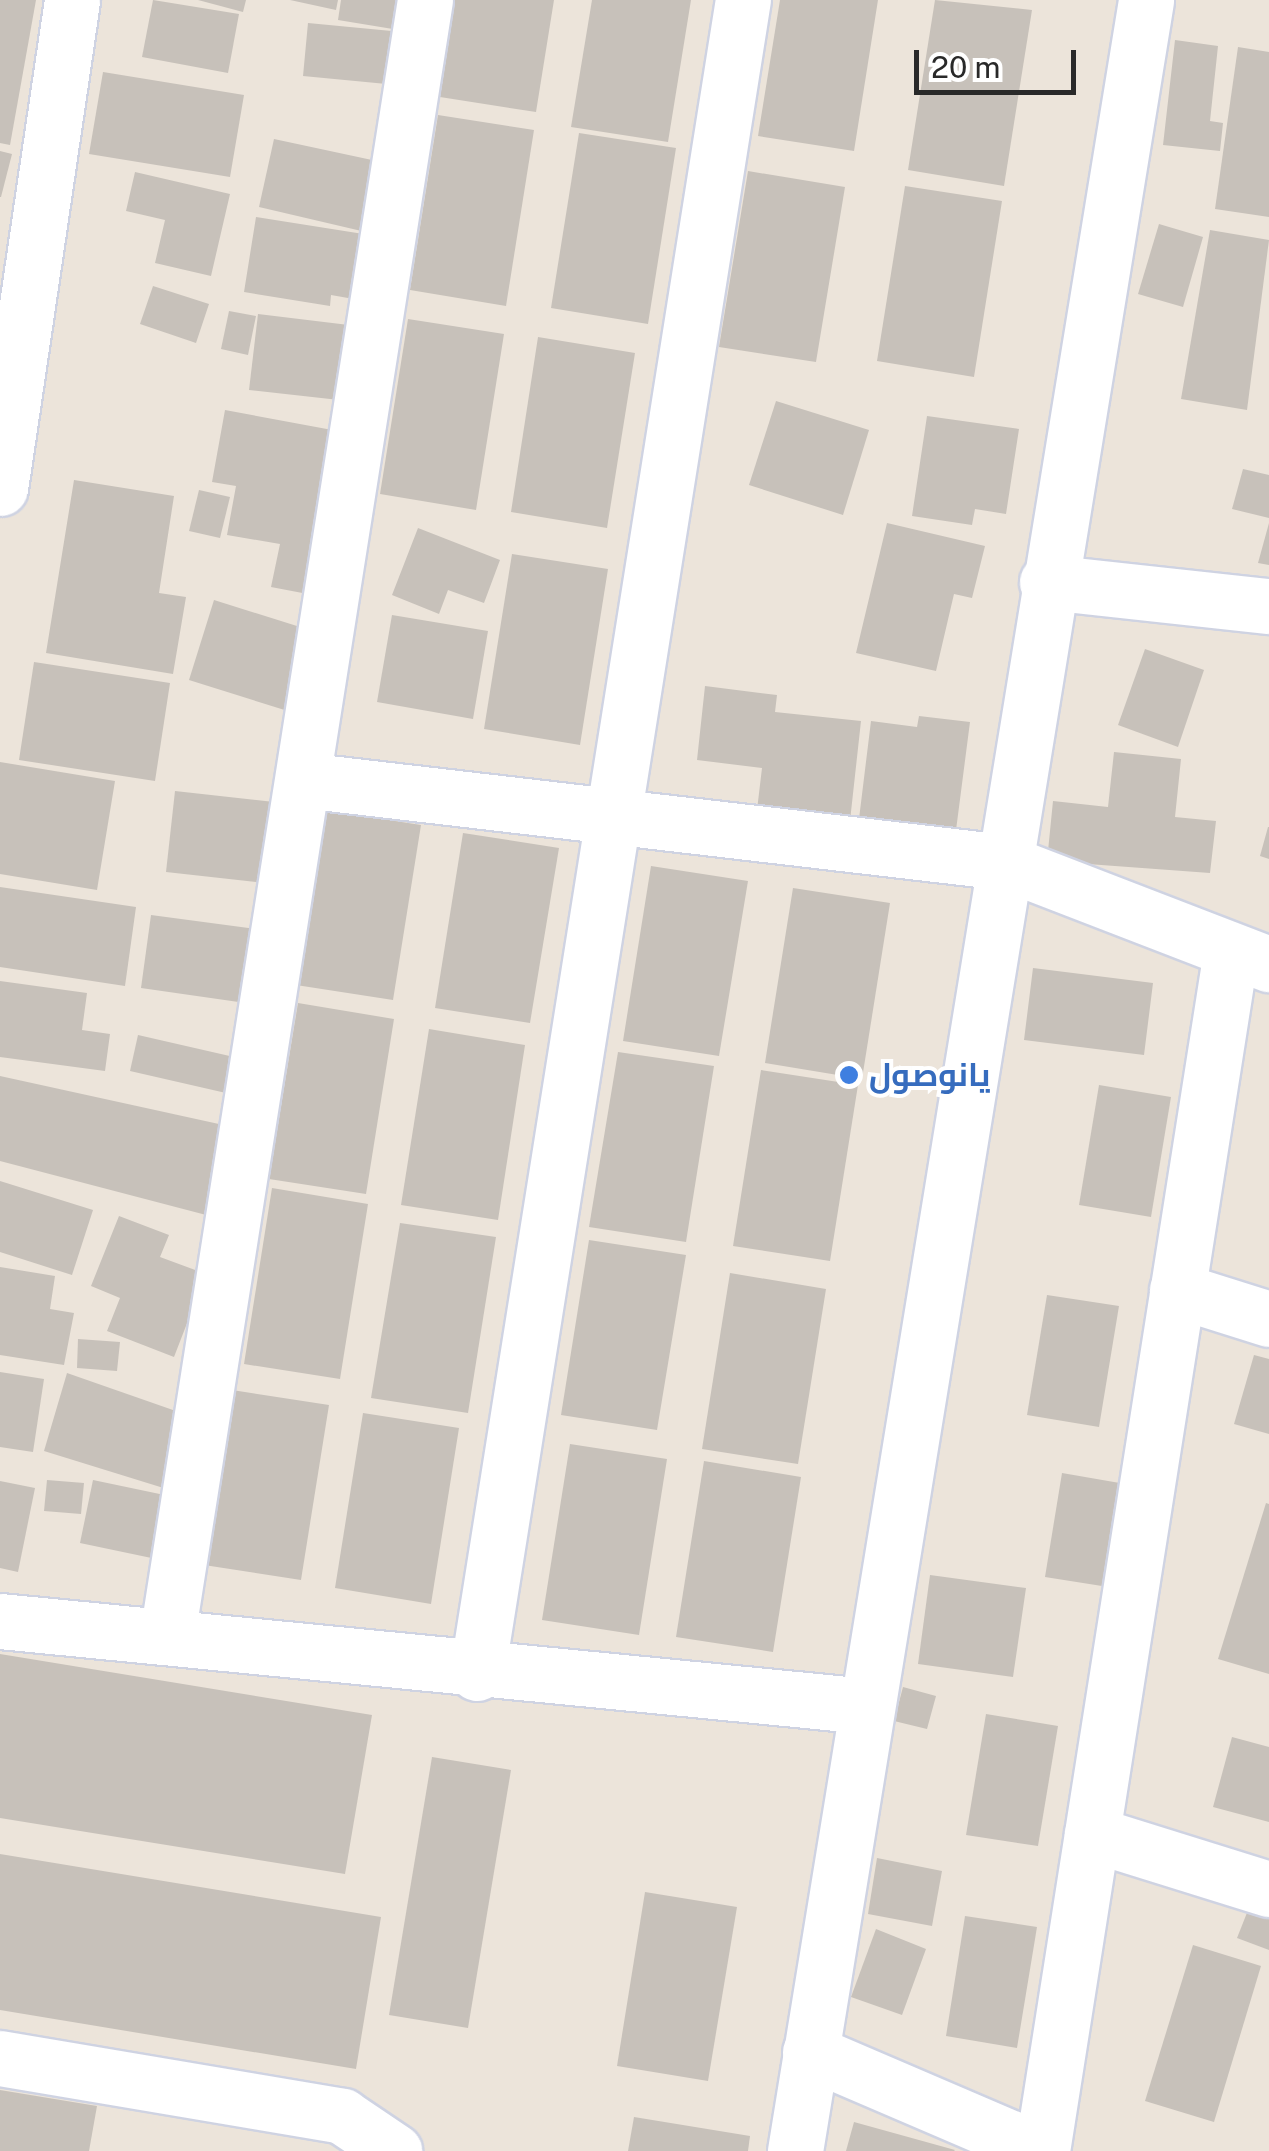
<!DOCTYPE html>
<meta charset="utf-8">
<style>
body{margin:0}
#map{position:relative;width:1269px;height:2151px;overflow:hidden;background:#ece4da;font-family:"Public Sans",Cairo,sans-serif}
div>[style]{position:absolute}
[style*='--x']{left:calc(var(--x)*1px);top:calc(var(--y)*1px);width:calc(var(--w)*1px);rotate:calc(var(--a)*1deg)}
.building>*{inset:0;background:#c7c1ba}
.roads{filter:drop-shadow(2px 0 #cfd3e2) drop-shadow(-2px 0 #cfd3e2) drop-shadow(0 2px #cfd3e2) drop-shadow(0 -2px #cfd3e2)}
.street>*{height:55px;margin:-27.5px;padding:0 27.5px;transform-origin:27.5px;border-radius:27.5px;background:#fff}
.dots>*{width:28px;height:28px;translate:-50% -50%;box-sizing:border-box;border:5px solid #fff;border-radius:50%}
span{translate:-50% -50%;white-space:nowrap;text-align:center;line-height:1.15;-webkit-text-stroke:8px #fff;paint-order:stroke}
.shop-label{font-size:32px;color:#366cbe;font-weight:700}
.left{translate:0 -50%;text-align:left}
.scale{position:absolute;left:914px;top:50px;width:162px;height:45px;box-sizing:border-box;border:5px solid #292929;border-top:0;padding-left:12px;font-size:30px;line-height:35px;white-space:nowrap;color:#292929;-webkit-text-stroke:8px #fff;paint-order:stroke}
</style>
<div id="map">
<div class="building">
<i style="clip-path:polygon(0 0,36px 0,10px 145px,0 143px)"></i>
<i style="clip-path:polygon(153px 0,239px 14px,228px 73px,142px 57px)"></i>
<i style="clip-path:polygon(198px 0,246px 0,243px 12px)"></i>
<i style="clip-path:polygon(290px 0,338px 0,336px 10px)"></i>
<i style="clip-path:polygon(341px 0,410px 0,405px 31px,338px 20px)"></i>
<i style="clip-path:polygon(455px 0,554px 0,536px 112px,440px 97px)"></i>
<i style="clip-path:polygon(592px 0,691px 0,668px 142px,571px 127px)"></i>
<i style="clip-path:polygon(780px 0,878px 0,854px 151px,758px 136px)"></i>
<i style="clip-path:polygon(935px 0,1032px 10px,1004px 186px,908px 170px)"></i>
<i style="clip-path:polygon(308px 23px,402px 32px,397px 85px,303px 76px)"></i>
<i style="clip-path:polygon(1175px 40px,1218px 46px,1210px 121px,1223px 123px,1220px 151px,1163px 145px)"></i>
<i style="clip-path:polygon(1238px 47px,1269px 52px,1269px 217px,1215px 209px)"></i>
<i style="clip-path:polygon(103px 72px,244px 95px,230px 177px,89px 154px)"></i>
<i style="clip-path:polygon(438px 115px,534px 130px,506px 306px,410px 290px)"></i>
<i style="clip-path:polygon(579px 133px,676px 148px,648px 324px,551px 308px)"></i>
<i style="clip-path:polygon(274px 139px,386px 163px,370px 233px,259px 207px)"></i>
<i style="clip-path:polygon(0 151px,12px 154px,1px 197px,0 197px)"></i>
<i style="clip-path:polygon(748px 171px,845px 187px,816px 362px,719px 347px)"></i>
<i style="clip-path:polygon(135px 172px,230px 194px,211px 276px,155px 263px,165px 220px,126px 211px)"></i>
<i style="clip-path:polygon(905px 186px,1002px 201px,974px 377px,877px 361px)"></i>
<i style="clip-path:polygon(256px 217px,376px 236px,365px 301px,331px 295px,330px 306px,244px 292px)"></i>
<i style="clip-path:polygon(1159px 224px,1203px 237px,1183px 307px,1138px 294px)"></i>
<i style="clip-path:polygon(1210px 230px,1269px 240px,1247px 410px,1181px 399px)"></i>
<i style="clip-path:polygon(153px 286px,209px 304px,196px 343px,140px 324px)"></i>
<i style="clip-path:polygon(229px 311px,256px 316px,248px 355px,221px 349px)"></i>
<i style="clip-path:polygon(258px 314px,357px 326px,348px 401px,249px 390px)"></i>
<i style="clip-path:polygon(408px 319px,504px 334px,476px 510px,380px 494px)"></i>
<i style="clip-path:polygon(538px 337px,635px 353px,607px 528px,511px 512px)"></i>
<i style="clip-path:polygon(776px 401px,869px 430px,843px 515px,749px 485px)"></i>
<i style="clip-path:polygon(225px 410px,343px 432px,313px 595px,271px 587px,280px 544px,227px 535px,236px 486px,212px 482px)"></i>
<i style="clip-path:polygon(927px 416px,1019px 429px,1006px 514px,975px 509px,972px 525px,912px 516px)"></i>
<i style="clip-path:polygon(1243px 469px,1269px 475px,1269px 518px,1232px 509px)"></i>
<i style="clip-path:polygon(74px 480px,174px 496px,159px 593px,186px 597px,173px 674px,46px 653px)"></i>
<i style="clip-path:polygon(199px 490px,230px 497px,220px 538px,189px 531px)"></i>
<i style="clip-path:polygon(887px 523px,985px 546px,972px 598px,954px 594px,936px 671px,856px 653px)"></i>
<i style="clip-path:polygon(1269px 523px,1269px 565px,1258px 563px)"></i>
<i style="clip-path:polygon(418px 528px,500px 560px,484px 603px,448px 590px,439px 614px,392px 595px)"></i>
<i style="clip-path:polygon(512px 554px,608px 569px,580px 745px,484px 729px)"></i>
<i style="clip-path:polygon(214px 600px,316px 632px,291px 712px,189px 680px)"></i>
<i style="clip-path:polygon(392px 615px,488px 631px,473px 719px,377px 702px)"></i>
<i style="clip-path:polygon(1145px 649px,1204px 670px,1178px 747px,1118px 725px)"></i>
<i style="clip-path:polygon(34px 662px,170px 683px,155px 781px,19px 760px)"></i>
<i style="clip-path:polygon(705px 686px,777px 695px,775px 712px,861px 721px,850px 821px,757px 810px,762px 768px,697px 760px)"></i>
<i style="clip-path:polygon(919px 716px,970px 722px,955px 838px,858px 827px,871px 721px,917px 727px)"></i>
<i style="clip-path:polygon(1114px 752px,1181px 759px,1175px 817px,1216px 821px,1210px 873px,1047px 861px,1053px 801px,1108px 807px)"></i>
<i style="clip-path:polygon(0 762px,115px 781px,97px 890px,0 874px)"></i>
<i style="clip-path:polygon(175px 791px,274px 802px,265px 883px,166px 872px)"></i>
<i style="clip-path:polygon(324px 810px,421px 825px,393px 1000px,296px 985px)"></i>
<i style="clip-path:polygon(1268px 827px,1269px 827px,1269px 859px,1260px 856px)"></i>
<i style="clip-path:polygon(463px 833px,559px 848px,530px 1023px,435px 1008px)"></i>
<i style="clip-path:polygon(651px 866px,748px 881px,719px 1056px,623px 1041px)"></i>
<i style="clip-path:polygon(0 887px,136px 907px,125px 986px,0 967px)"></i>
<i style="clip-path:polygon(793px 888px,890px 903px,862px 1079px,765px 1063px)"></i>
<i style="clip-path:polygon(151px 915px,270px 931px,260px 1005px,141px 988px)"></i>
<i style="clip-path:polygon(1033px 968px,1153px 983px,1144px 1055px,1024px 1040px)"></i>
<i style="clip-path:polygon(0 981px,87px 993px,82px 1030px,110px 1034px,105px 1071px,0 1057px)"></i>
<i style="clip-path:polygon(298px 1003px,394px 1019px,366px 1194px,269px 1179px)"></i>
<i style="clip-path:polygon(429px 1029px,525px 1045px,498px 1220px,401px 1205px)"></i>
<i style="clip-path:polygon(138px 1035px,234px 1057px,226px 1093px,130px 1071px)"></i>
<i style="clip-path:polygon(618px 1052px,714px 1066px,686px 1242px,589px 1227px)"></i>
<i style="clip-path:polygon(761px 1070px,858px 1085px,830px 1261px,733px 1246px)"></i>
<i style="clip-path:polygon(0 1076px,228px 1126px,210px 1216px,0 1161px)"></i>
<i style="clip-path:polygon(1099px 1085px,1171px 1097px,1151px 1217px,1079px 1205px)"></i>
<i style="clip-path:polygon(0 1181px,93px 1210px,72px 1275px,0 1252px)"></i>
<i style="clip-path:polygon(272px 1188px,368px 1204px,340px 1379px,244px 1364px)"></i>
<i style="clip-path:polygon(119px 1216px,169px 1235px,160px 1257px,206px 1274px,174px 1357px,107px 1331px,120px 1298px,91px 1286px)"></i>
<i style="clip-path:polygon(400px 1223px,496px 1237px,468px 1413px,371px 1398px)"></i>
<i style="clip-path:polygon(589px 1240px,686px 1255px,657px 1430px,561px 1415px)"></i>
<i style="clip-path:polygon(0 1267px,55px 1276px,50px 1309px,74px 1313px,64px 1365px,0 1355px)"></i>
<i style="clip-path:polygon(730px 1273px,826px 1289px,798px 1464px,702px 1449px)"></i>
<i style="clip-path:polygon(1047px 1295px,1119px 1306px,1099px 1427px,1027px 1415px)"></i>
<i style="clip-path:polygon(78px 1339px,120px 1342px,117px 1371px,77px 1368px)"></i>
<i style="clip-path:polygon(1254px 1355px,1269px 1359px,1269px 1434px,1234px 1424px)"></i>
<i style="clip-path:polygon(0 1372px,44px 1379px,33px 1452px,0 1447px)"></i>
<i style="clip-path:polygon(67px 1373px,193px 1417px,170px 1490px,44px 1451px)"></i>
<i style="clip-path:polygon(232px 1390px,329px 1405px,301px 1580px,204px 1565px)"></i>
<i style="clip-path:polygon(363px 1413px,459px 1428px,431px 1604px,335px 1588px)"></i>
<i style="clip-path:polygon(570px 1444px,667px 1459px,639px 1635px,542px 1620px)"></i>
<i style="clip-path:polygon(704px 1461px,801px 1477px,773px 1652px,676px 1637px)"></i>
<i style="clip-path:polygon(1062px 1473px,1137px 1486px,1121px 1589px,1045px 1577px)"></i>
<i style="clip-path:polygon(47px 1480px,84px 1483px,81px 1514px,44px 1511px)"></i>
<i style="clip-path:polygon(93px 1480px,174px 1497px,161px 1560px,80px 1543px)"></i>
<i style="clip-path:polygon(0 1481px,35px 1488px,18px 1572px,0 1568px)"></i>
<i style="clip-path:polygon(1266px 1503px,1269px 1504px,1269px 1674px,1218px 1659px)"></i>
<i style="clip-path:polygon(930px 1575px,1026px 1588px,1013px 1677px,918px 1664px)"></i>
<i style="clip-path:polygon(0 1654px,372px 1715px,345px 1874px,0 1818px)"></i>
<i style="clip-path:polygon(903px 1687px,936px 1696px,927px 1729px,894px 1721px)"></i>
<i style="clip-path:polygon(986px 1714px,1058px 1726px,1038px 1846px,966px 1835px)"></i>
<i style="clip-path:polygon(1232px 1737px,1269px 1747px,1269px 1822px,1213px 1807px)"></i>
<i style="clip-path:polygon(432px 1757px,511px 1770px,468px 2028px,389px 2015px)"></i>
<i style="clip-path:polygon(0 1854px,381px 1917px,356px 2069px,0 2010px)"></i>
<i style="clip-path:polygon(877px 1858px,942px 1871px,932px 1926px,868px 1914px)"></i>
<i style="clip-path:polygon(645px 1892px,737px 1907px,708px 2081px,617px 2066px)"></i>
<i style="clip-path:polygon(1254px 1895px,1269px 1901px,1269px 1950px,1237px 1938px)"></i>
<i style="clip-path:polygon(965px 1916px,1037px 1927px,1017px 2048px,946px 2036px)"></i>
<i style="clip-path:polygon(876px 1929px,926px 1949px,902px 2015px,851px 1997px)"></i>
<i style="clip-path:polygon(1193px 1945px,1261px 1966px,1214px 2122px,1145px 2101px)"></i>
<i style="clip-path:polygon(0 2090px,97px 2106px,89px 2151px,0 2151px)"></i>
<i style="clip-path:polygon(634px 2117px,750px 2136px,748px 2151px,628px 2151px)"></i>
<i style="clip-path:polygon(854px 2122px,955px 2150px,954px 2151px,846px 2151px)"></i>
</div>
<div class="roads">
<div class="street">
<i style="--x:0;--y:488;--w:493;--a:-81.6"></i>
<i style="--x:1047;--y:582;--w:223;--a:6.2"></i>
<i style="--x:303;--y:780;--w:706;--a:6.67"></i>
<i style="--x:1004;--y:862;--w:284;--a:21.1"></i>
<i style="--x:1177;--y:1290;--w:96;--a:17.5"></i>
<i style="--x:0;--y:1621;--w:871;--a:5.6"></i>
<i style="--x:167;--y:1636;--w:1656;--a:-81.04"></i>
<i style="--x:477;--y:1673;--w:1694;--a:-80.97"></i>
<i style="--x:1092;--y:1834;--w:185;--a:17.3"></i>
<i style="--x:810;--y:2052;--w:251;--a:23.2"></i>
<i style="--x:0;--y:2058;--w:347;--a:9.6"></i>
<i style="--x:342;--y:2116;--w:63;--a:33.9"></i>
<i style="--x:795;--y:2151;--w:2179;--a:-80.73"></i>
<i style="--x:1042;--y:2151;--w:1215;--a:-81.05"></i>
</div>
</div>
<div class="dots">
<i style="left:849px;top:1075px;background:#3f7fe0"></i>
</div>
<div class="shop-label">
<span class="left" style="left:869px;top:1075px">يانوصول</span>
</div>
<div class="scale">20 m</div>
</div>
